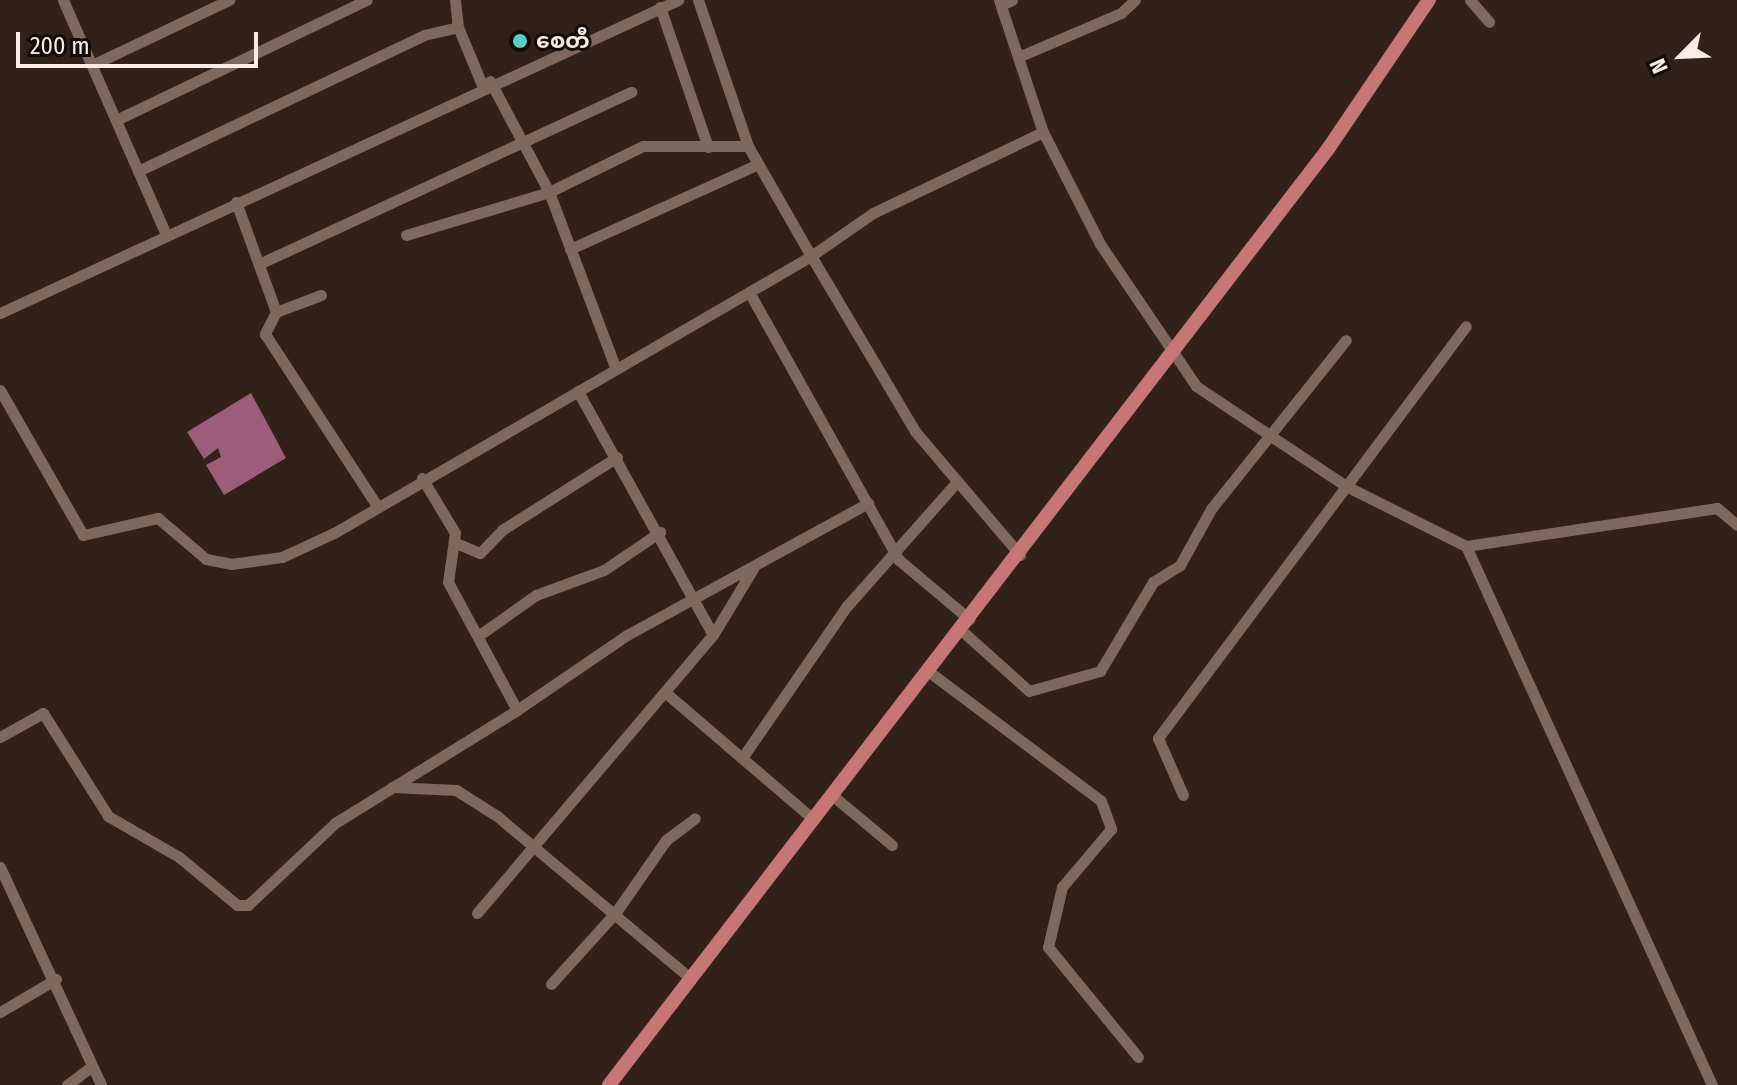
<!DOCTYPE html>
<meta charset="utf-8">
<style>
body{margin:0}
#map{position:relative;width:1737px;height:1085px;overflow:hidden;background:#322118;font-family:"Fira Sans Condensed","Noto Sans Myanmar",sans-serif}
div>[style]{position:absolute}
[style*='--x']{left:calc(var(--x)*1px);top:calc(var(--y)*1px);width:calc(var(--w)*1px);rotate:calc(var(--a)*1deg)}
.water>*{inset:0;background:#9b5d7a}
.minor>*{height:11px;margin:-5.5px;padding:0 5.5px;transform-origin:5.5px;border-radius:5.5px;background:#7e695f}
.major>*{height:14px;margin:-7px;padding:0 7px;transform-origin:7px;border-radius:7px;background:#c87675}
.dots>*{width:22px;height:22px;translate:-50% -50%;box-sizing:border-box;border:4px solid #140c09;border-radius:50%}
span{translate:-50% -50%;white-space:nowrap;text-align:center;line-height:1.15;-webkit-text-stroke:6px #140c09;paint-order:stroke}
.poi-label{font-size:22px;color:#f9ece7;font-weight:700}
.left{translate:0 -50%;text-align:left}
.north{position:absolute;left:1641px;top:16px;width:80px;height:80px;-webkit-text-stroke:6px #140c09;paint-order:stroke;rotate:246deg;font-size:22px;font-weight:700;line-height:32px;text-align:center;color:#f9ece7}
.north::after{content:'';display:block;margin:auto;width:28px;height:36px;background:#f9ece7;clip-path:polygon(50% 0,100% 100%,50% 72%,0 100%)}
.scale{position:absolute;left:16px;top:32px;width:242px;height:36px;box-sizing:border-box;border:4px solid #f9ece7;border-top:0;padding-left:10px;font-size:24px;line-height:28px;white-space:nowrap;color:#f9ece7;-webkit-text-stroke:6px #140c09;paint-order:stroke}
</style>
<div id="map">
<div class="water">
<i style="clip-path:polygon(251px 393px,286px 458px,224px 495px,206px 465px,221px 457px,218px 448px,204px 459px,187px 432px)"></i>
</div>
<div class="minor">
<i style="--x:63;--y:0;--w:253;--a:66.3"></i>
<i style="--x:455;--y:0;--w:27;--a:84"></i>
<i style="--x:458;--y:27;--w:63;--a:67.5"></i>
<i style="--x:999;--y:0;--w:139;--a:71.6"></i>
<i style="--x:1043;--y:132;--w:126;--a:63"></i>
<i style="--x:1100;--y:244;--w:171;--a:55.9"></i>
<i style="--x:1196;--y:386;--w:180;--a:33.7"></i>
<i style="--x:1346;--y:486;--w:134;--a:26.6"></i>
<i style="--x:1466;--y:546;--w:592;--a:65.47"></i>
<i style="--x:1470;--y:0;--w:29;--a:49"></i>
<i style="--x:1001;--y:5;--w:12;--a:-24"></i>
<i style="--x:660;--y:7;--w:148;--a:71.1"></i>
<i style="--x:1018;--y:57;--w:112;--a:-23.1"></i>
<i style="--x:1121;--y:13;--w:19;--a:-43"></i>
<i style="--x:92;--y:65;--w:152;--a:-25.4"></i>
<i style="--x:490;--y:81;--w:126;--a:62"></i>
<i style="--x:549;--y:192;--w:189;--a:69.3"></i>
<i style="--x:116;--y:120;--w:278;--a:-25.6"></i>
<i style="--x:138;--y:171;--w:317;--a:-25.4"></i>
<i style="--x:424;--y:35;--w:35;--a:-13"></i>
<i style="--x:236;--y:202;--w:117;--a:70"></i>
<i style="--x:406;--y:235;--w:149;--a:-16.7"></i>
<i style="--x:549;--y:192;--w:105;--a:-26.1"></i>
<i style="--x:643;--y:146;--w:105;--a:0"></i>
<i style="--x:570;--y:249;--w:206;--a:-24.3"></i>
<i style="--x:261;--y:263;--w:408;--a:-24.8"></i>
<i style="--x:749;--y:292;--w:307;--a:60.8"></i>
<i style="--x:899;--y:560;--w:92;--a:40.1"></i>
<i style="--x:321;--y:295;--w:48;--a:159.3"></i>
<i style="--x:276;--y:312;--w:25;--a:117"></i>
<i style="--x:265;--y:334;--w:205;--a:56.9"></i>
<i style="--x:0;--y:313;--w:747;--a:-24.78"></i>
<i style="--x:0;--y:390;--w:167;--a:60.2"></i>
<i style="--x:83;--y:535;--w:77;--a:-12.8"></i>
<i style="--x:158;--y:518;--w:63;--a:40.5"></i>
<i style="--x:206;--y:559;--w:25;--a:11"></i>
<i style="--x:231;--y:564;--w:51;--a:-7.8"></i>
<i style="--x:282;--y:557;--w:57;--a:-24.8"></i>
<i style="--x:334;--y:533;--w:552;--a:-30.14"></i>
<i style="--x:811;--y:256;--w:127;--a:-119.8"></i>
<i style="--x:748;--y:146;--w:154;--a:-108.9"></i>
<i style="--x:422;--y:478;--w:64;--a:59"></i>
<i style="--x:455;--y:533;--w:49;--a:98.1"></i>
<i style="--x:448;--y:582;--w:145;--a:61.7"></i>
<i style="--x:517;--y:710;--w:133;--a:-34.3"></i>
<i style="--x:627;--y:635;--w:275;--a:-28.7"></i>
<i style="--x:456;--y:543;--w:26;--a:23"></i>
<i style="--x:480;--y:553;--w:32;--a:-46"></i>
<i style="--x:502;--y:530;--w:136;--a:-32.4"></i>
<i style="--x:1466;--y:546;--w:254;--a:-8.6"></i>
<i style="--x:1717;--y:508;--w:26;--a:40"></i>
<i style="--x:1020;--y:555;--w:162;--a:-130.3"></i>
<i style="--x:915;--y:431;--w:204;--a:-120.7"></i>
<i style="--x:811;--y:256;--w:75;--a:-34.7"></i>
<i style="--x:873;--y:213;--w:188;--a:-25.5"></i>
<i style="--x:961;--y:630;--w:91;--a:41.9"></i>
<i style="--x:1029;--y:691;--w:74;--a:-15.7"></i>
<i style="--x:1100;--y:671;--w:104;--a:-59.2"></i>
<i style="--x:1153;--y:582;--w:32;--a:-32"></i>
<i style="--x:1180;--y:565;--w:64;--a:-61"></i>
<i style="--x:1211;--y:509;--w:216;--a:-51.4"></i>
<i style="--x:713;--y:635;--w:79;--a:-58.9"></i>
<i style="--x:478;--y:636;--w:71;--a:-35.3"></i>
<i style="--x:536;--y:595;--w:72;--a:-20.2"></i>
<i style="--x:604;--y:570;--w:68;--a:-34.2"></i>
<i style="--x:928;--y:671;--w:216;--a:36.9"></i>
<i style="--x:1101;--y:801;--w:30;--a:70"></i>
<i style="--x:1111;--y:829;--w:76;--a:130.2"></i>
<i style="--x:1062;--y:887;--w:62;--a:103.1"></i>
<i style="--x:1048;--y:947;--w:142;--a:50.7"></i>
<i style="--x:666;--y:693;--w:195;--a:40.6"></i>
<i style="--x:0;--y:737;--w:49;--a:-29.2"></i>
<i style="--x:43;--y:713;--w:122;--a:57.7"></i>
<i style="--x:108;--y:816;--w:82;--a:30"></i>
<i style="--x:179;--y:857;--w:75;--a:39.6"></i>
<i style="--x:237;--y:905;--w:11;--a:0"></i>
<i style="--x:248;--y:905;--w:120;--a:-43.3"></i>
<i style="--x:335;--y:823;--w:214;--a:-31.8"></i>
<i style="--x:742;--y:758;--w:185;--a:-55.4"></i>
<i style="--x:847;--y:606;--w:162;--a:-48.5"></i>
<i style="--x:392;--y:787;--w:64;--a:2.7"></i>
<i style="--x:456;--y:790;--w:49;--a:32.4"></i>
<i style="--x:497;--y:816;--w:253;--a:40"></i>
<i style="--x:832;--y:795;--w:78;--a:39.8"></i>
<i style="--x:1183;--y:795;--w:62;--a:-113.7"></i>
<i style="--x:1158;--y:738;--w:514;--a:-53.22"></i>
<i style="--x:0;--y:867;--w:240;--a:65.1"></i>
<i style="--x:477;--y:913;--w:365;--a:-49.7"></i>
<i style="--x:713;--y:635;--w:279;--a:-119"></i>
<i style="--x:551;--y:984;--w:97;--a:-47.9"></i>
<i style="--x:616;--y:912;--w:88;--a:-55.2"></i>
<i style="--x:666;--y:840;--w:36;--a:-37"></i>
<i style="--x:0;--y:1012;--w:65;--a:-30.5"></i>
<i style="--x:67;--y:1085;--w:30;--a:-37"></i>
</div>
<div class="major">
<i style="--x:609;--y:1085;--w:1180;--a:-52.47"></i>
<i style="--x:1328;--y:149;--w:180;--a:-55.9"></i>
</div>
<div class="dots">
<i style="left:520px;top:41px;background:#55cec6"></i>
</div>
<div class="poi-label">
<span class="left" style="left:536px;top:41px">စေတီ</span>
</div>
<div class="north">N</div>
<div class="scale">200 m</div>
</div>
